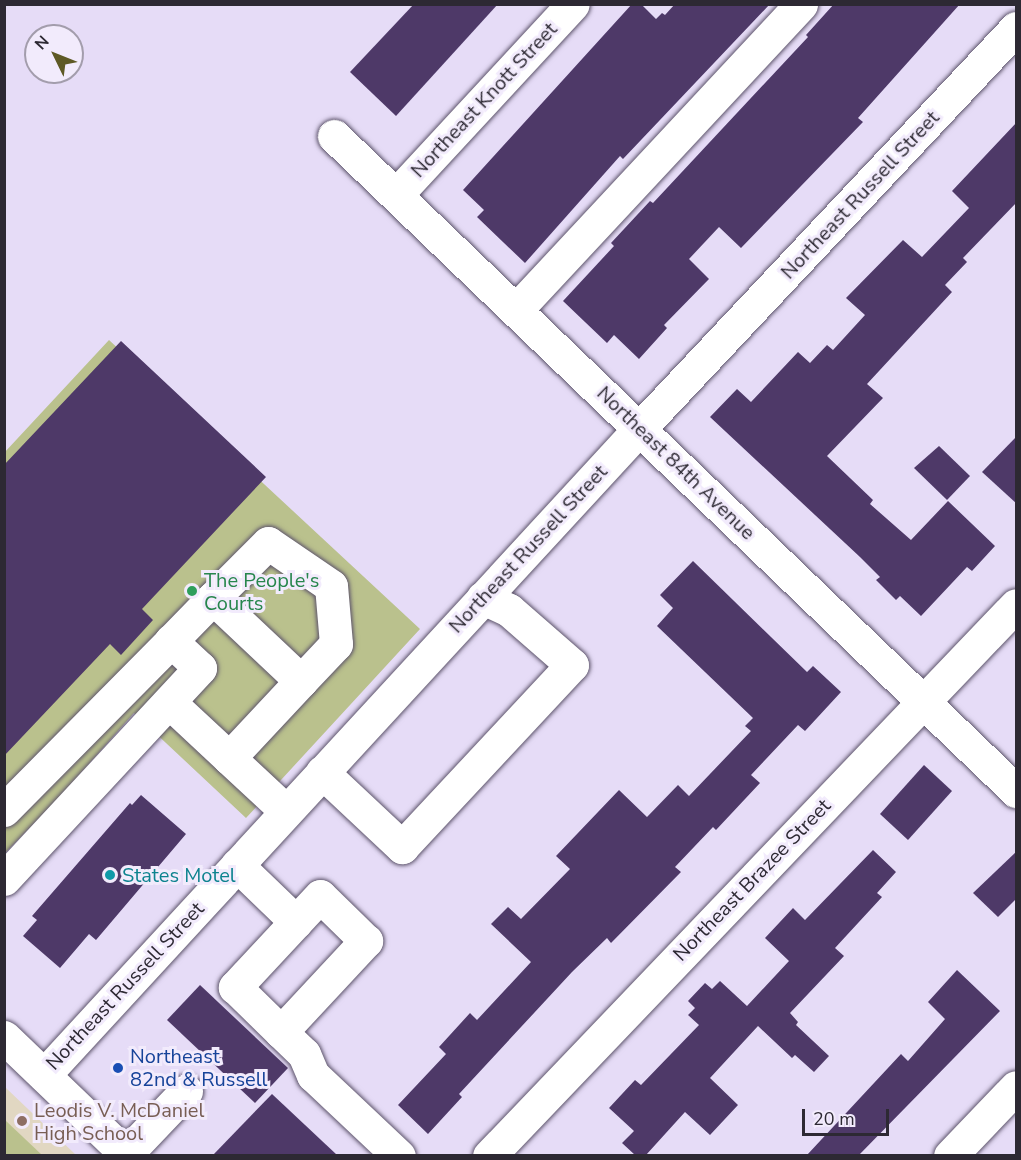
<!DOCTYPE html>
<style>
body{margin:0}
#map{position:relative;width:1021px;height:1160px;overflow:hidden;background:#e6dcf7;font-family:"Nunito Sans",sans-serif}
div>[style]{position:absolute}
.education>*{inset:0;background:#e1d7c2}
.green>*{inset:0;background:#bac18d}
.building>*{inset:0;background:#4e3968}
.roads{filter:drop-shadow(0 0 2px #5d546b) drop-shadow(0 0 2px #5d546b)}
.minor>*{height:33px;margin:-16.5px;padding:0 16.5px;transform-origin:16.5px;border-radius:16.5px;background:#fff}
.major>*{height:33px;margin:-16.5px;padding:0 16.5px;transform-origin:16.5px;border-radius:16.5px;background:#fff}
.dots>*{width:16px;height:16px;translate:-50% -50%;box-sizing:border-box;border:3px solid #f2ebfc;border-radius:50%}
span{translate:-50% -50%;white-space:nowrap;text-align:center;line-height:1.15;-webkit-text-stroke:6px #f2ebfc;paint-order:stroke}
.street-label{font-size:20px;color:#2d2933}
.leisure-label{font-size:20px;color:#27864d}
.left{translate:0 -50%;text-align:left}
.culture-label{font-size:20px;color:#0d838f}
.transit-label{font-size:20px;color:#164399}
.education-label{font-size:20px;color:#785e54}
.frame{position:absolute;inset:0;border:6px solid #2d2933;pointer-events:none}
.north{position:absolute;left:24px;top:24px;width:60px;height:60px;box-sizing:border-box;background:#f2ebfc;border:2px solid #a39dac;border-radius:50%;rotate:313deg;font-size:16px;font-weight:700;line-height:24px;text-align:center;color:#2d2933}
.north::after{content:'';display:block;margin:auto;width:21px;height:27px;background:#5e5925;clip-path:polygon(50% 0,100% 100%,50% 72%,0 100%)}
.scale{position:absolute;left:802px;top:1109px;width:87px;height:27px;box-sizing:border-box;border:3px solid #2d2933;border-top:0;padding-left:8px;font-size:18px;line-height:21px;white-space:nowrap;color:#2d2933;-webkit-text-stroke:4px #f2ebfc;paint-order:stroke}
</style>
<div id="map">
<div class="education">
<div style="clip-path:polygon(5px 1087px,76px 1155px,5px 1155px)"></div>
</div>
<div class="green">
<div style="clip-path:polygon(109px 340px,420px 629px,246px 818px,134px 713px,55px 802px,5px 853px,4px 453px)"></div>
<div style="clip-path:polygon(4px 1120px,5px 1120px,42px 1155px,5px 1155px)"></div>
</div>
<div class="building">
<div style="clip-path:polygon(414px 4px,498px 4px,396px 116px,350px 72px)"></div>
<div style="clip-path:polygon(632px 4px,641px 4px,656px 19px,662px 13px,665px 15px,675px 4px,770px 4px,623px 159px,620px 156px,525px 263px,477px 217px,484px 210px,463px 190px)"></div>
<div style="clip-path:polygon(834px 4px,960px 4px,858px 118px,863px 122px,741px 248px,719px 227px,689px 259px,709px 279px,664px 325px,667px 328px,639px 359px,614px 335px,607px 343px,563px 301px,614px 246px,611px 243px,650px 201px,653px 203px,808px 37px,806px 35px)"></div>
<div style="clip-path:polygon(1017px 122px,1017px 202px,963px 258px,967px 262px,945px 285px,952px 292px,867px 384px,883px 398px,827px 456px,873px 500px,870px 504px,911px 540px,948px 501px,995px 546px,972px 571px,967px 567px,921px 616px,900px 596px,896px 600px,876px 580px,880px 577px,860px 557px,710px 417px,737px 389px,751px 402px,798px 352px,810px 363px,827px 345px,833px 350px,865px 315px,846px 298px,903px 240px,922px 257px,969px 208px,952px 191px)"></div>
<div style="clip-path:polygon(121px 341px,266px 477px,142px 609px,153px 620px,121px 655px,110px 644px,4px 756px,4px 465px)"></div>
<div style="clip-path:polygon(1017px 436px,1017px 504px,982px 472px)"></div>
<div style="clip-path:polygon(939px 446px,970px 476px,947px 500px,914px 468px)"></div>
<div style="clip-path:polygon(693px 561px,807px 672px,813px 666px,841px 692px,805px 731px,798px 725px,751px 775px,760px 783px,716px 830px,713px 827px,675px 867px,681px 872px,611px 943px,607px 938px,572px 972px,459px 1094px,462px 1097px,428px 1134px,398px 1105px,446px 1054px,439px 1047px,470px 1013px,477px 1020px,531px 962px,491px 924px,508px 907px,521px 919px,570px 869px,556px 856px,619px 790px,647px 817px,678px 785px,689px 796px,751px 731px,745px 726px,753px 718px,657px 626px,673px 608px,660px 595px)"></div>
<div style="clip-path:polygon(924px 765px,952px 791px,908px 840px,880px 814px)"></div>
<div style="clip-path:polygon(141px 795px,186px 834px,96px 940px,89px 934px,60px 968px,23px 936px,37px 920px,32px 916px,130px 803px,132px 805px)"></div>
<div style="clip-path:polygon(873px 850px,896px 872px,877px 893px,882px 897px,835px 948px,844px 956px,790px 1013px,798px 1022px,796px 1025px,829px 1056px,814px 1072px,795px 1055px,792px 1058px,758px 1026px,710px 1078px,738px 1105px,710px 1135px,685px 1112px,646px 1155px,635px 1155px,622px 1143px,634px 1131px,609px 1108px,635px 1080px,641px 1085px,699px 1025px,688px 1015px,695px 1008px,688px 1001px,705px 983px,712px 989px,720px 981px,747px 1006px,789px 961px,765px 938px,793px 908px,805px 920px)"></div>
<div style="clip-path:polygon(1017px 851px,1017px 898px,998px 917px,973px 893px)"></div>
<div style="clip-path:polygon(957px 970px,1000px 1011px,859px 1155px,807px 1155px,901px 1054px,908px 1061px,945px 1019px,928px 1002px)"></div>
<div style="clip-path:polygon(200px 985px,288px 1068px,255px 1103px,167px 1020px)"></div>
<div style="clip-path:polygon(272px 1094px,337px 1155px,213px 1155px)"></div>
</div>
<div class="roads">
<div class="minor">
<div style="left:334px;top:136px;width:946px;rotate:43.84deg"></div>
<div style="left:396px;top:195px;width:260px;rotate:-47.2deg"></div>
<div style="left:516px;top:310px;width:418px;rotate:-47deg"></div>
<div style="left:169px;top:702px;width:82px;rotate:43deg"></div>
<div style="left:322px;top:772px;width:110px;rotate:43.2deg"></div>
<div style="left:402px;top:847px;width:249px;rotate:-47deg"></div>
<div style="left:572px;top:665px;width:84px;rotate:-138.9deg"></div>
<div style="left:509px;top:610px;width:29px;rotate:-155deg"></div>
<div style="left:4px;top:810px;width:238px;rotate:-45.3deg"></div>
<div style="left:286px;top:811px;width:78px;rotate:-137.1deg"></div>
<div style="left:229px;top:758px;width:105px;rotate:-46.9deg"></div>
<div style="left:301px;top:681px;width:51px;rotate:-46.6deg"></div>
<div style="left:336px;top:644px;width:58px;rotate:-94.9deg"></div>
<div style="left:331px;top:586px;width:76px;rotate:-145.7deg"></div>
<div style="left:268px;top:543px;width:78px;rotate:135deg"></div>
<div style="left:213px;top:598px;width:121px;rotate:43.3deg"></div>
<div style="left:237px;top:865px;width:82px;rotate:44deg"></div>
<div style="left:4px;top:879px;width:288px;rotate:-47.1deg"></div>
<div style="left:200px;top:668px;width:40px;rotate:-137deg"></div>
<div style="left:171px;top:641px;width:60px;rotate:-45.7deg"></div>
<div style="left:281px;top:1032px;width:125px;rotate:-47deg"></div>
<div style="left:366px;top:941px;width:64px;rotate:-135.6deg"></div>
<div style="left:320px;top:896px;width:125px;rotate:133deg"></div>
<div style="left:235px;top:987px;width:64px;rotate:44.4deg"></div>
<div style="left:281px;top:1032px;width:32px;rotate:44deg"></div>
<div style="left:304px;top:1054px;width:23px;rotate:67deg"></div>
<div style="left:313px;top:1075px;width:118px;rotate:43.3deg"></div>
<div style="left:44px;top:1075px;width:880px;rotate:-47.35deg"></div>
<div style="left:640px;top:428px;width:549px;rotate:-46.77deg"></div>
<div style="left:126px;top:1154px;width:87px;rotate:-46.4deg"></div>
<div style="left:489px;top:1156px;width:762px;rotate:-46.28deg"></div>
<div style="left:950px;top:1156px;width:95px;rotate:-46.3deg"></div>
</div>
<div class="major">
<div style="left:4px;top:1037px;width:172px;rotate:43.8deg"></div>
</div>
</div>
<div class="dots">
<div style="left:192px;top:591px;background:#2e9e5b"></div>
<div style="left:110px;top:875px;background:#0f9aa8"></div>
<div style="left:118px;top:1068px;background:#1a4fb4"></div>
<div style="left:22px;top:1121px;background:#8d6e63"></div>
</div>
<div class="street-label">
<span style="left:484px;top:100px;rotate:-47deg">Northeast Knott Street</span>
<span style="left:860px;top:195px;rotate:-47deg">Northeast Russell Street</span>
<span style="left:676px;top:463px;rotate:44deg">Northeast 84th Avenue</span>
<span style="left:528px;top:549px;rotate:-47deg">Northeast Russell Street</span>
<span style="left:752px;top:880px;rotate:-46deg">Northeast Brazee Street</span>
<span style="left:125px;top:986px;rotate:-47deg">Northeast Russell Street</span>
</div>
<div class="leisure-label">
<span class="left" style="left:204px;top:592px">The People's<br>Courts</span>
</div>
<div class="culture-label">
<span class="left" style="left:122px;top:875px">States Motel</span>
</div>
<div class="transit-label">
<span class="left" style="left:130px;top:1068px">Northeast<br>82nd &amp; Russell</span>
</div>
<div class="education-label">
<span class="left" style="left:34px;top:1122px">Leodis V. McDaniel<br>High School</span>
</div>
<div class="frame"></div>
<div class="north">N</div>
<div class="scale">20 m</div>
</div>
